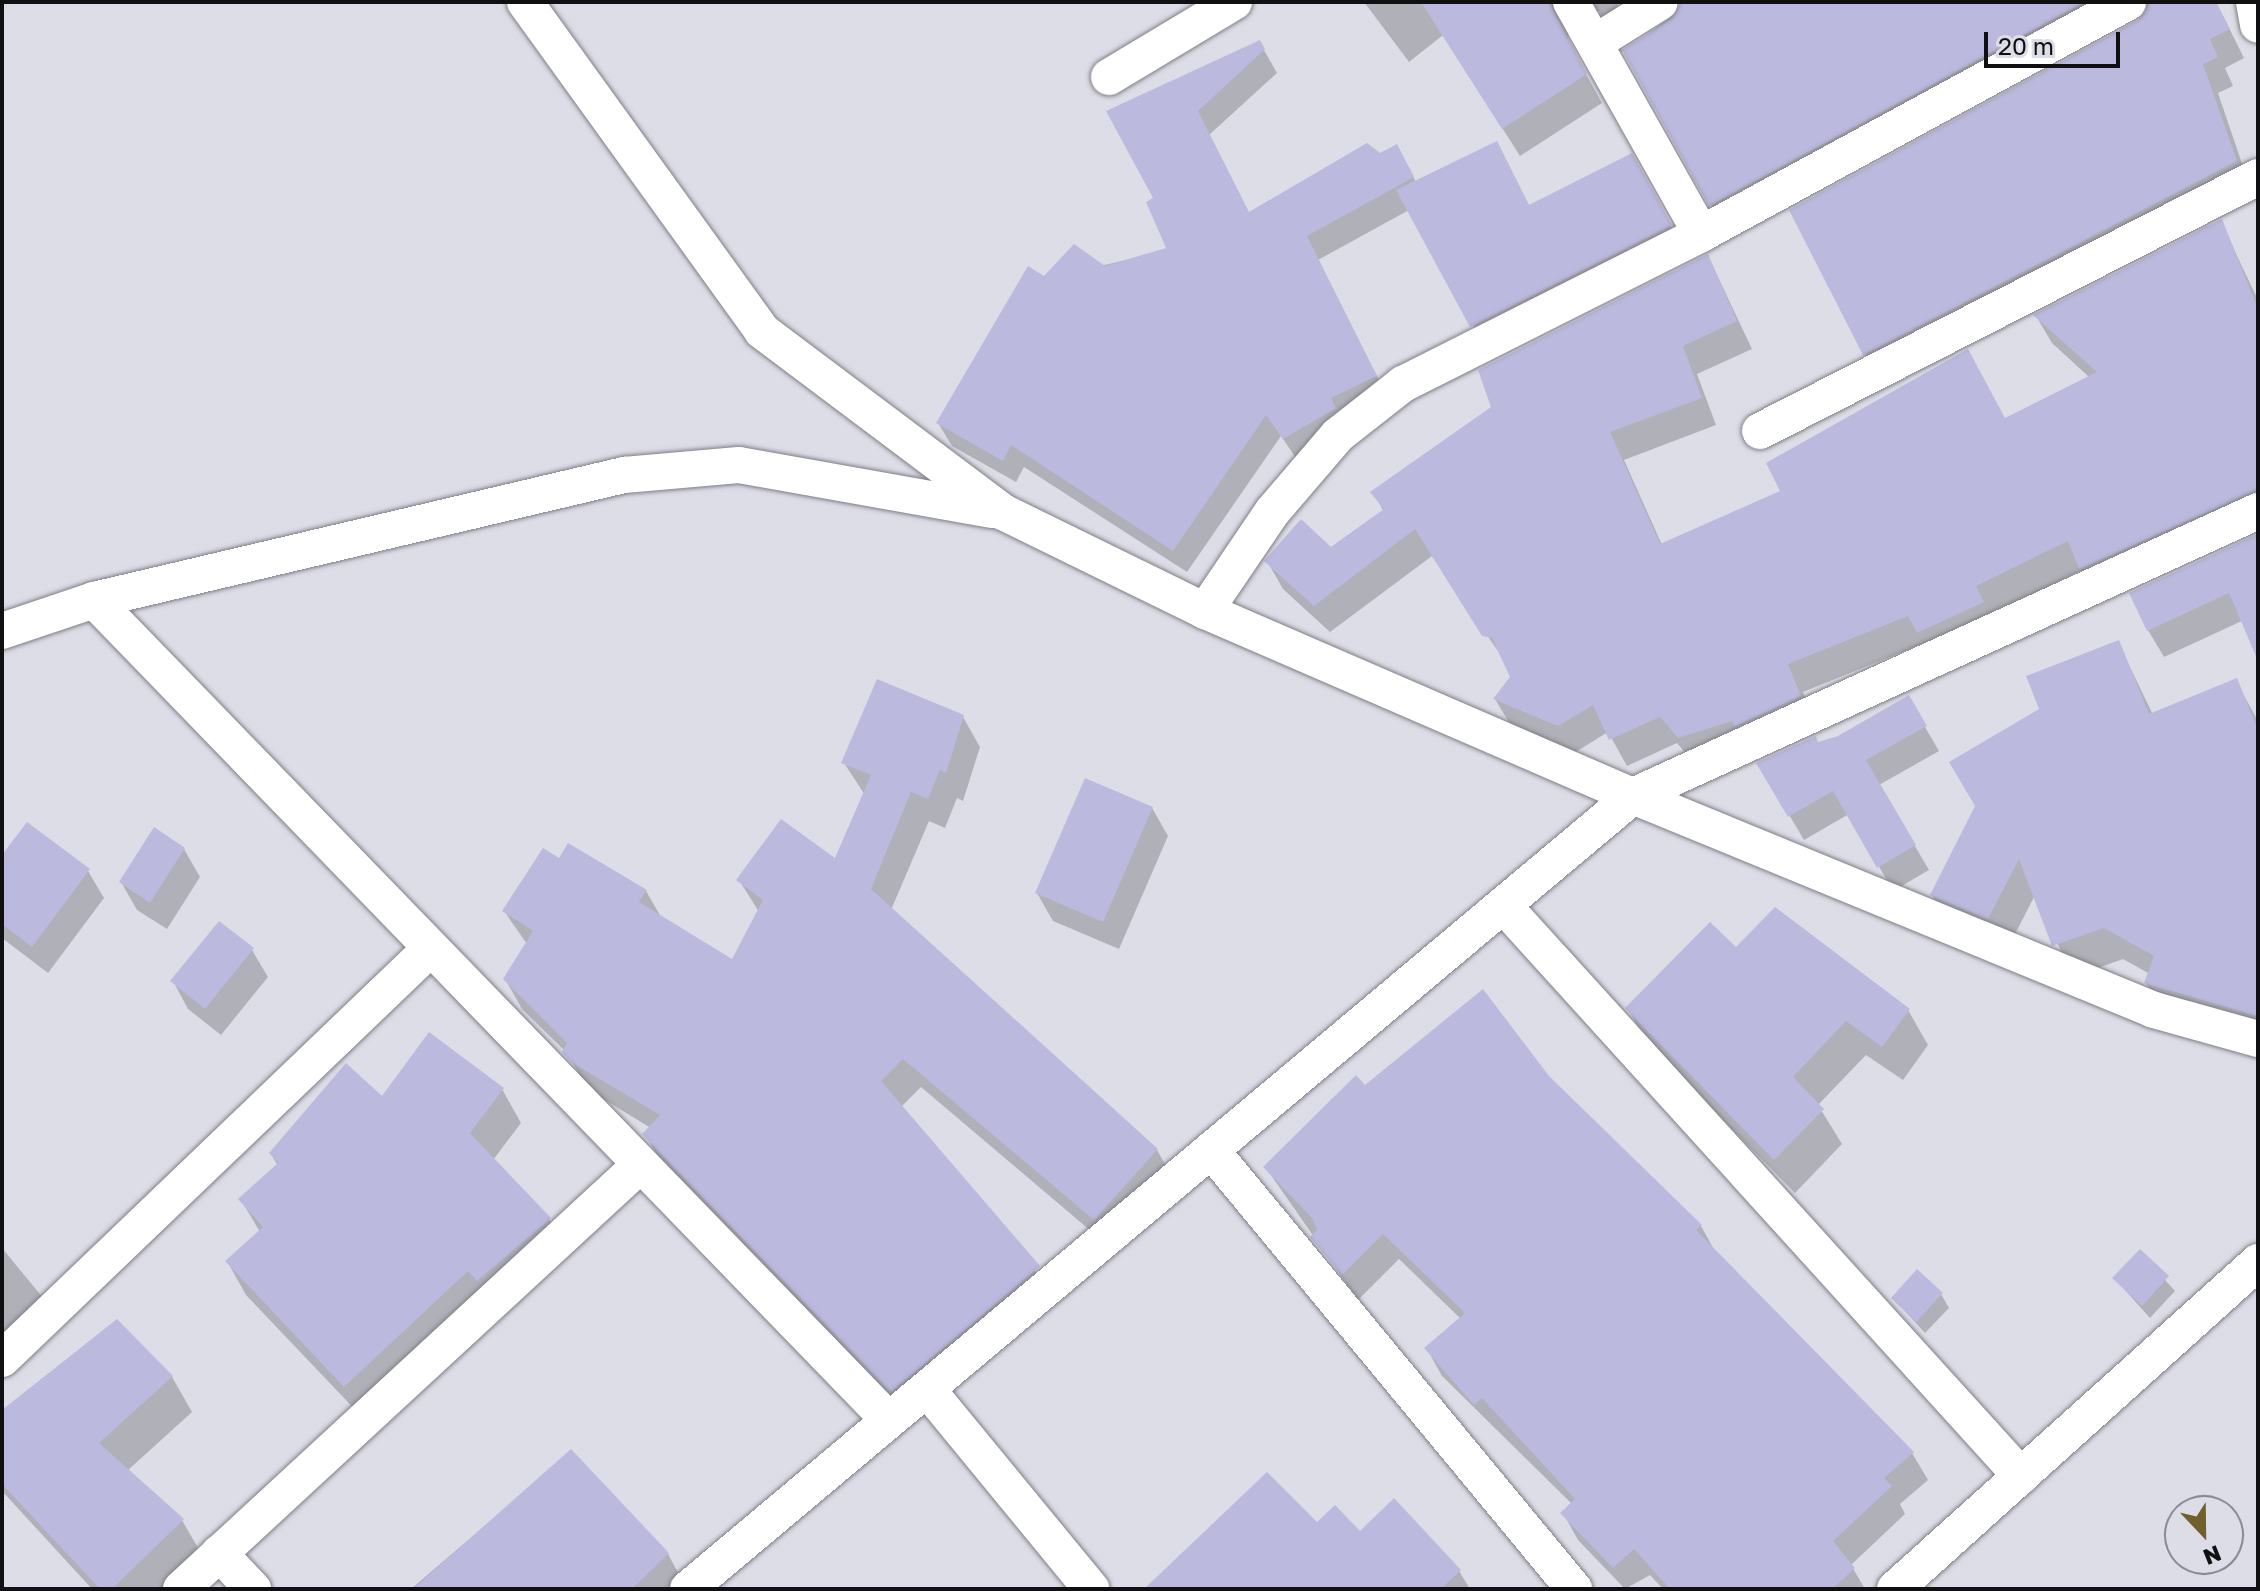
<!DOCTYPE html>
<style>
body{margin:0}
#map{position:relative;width:2260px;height:1591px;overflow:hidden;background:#dddde7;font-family:"Golos Text",sans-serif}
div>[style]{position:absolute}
.shadow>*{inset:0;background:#0003}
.building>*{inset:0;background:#bbb9dd}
.roads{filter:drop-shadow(0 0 2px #7f7e87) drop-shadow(0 0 2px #7f7e87)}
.minor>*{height:36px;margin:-18px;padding:0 18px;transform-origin:18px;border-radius:18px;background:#fff}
span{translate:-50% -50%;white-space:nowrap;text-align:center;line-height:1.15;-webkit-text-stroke:6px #dddde7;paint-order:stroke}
.frame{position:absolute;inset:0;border:4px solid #101013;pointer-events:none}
.north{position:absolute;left:2164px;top:1495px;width:80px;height:80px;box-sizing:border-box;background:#dddde7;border:2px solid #8b8b92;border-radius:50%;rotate:158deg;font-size:22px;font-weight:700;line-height:32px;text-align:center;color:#101013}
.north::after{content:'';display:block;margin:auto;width:28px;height:36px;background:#70602d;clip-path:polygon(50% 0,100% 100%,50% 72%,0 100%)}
.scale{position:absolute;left:1984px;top:32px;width:136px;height:36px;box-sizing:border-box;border:4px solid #101013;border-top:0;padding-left:10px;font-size:24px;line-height:28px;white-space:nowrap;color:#101013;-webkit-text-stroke:6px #dddde7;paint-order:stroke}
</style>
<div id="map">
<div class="shadow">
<div style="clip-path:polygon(1364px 2px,1616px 2px,1632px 33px,1619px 41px,1599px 11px,1569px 19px,1568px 42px,1602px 103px,1520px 156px,1443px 35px,1409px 62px)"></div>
<div style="clip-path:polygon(1691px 2px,2216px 2px,2244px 58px,2225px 68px,2233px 86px,2218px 93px,2251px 190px,1881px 382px,1865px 354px,2146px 12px,2135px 11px,1727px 233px,1625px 51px)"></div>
<div style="clip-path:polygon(1264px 50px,1277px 73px,1209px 135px,1249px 214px,1380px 155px,1410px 169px,1416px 183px,1496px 144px,1530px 207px,1631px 156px,1690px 260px,1492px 359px,1409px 210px,1318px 260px,1389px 400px,1298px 461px,1281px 436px,1187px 572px,1024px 467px,1016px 482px,952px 446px,938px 423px,1044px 279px,1169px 250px,1155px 199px,1109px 112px)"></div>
<div style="clip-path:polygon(2221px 222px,2258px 300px,2258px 526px,2097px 596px,2082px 570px,1990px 615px,1934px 660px,1924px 643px,1803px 692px,1815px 724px,1696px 765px,1677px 743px,1627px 766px,1608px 732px,1574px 753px,1511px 726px,1495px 699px,1512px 677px,1507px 664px,1432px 556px,1330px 632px,1283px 589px,1267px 561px,1331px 550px,1384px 512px,1373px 492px,1708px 256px,1752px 349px,1697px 374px,1716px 425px,1624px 460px,1662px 545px,2005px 420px,2090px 378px,2052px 343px,2036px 316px)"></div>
<div style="clip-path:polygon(2258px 536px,2258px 633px,2244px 620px,2164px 657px,2148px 630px)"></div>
<div style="clip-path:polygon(2118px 642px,2153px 715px,2236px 681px,2258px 721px,2258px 1043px,2165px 1015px,2146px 983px,2150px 974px,2123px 959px,2073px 977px,2035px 895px,2007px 950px,1951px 927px,1932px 895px,2041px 710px)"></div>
<div style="clip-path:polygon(1908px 698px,1939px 751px,1879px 785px,1929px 870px,1893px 891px,1849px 814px,1804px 840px,1759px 764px,1839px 738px)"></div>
<div style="clip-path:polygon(963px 717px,980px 747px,963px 801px,957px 798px,945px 828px,929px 821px,891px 910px,1157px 1150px,1174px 1180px,1112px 1249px,921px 1087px,901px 1107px,1056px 1297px,909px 1420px,662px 1164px,645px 1134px,651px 1128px,590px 1091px,565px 1051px,522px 1009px,505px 979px,527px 944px,504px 911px,559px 860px,646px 891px,661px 917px,733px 962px,759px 912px,739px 880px,836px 861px,865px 795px,844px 763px)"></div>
<div style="clip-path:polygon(1152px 808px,1168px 836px,1119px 949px,1053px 921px,1037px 893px)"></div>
<div style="clip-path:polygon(184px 849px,200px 877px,167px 929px,137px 910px,121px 882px)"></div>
<div style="clip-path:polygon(2px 858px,88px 871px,104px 898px,48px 973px,2px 938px)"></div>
<div style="clip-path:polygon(252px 950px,268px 977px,221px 1035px,188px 1009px,173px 981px)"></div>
<div style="clip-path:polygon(1737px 950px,1908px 1010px,1928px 1045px,1903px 1080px,1866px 1055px,1818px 1105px,1842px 1144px,1795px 1193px,1647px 1043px,1628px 1009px)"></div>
<div style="clip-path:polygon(1547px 1077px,1701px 1226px,1716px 1253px,1912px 1453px,1928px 1480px,1900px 1504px,1905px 1514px,1851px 1565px,1865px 1589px,1663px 1589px,1650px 1575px,1625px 1589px,1578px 1540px,1563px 1513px,1572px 1504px,1442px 1376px,1427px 1349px,1461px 1319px,1399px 1259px,1358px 1300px,1266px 1168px,1365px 1087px)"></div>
<div style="clip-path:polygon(502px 1089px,521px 1123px,493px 1160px,549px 1219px,568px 1252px,364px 1419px,246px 1295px,227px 1261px,260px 1232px,241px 1200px,278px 1166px,271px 1154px,383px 1099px)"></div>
<div style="clip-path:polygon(2px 1248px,53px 1310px,2px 1361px)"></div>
<div style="clip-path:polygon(2140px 1252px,2175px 1291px,2150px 1318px,2115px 1279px)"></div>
<div style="clip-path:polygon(1941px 1294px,1949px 1308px,1925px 1333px,1893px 1298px)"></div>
<div style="clip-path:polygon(117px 1322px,172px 1377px,192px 1412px,127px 1471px,182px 1520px,202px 1555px,167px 1589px,92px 1589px,2px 1491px,2px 1415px)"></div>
<div style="clip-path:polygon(571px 1452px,668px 1554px,687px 1589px,411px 1589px)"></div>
<div style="clip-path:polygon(1317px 1525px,1459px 1571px,1470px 1589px,1263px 1589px)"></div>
</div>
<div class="building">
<div style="clip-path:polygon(1421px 2px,1549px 2px,1587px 74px,1502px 129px)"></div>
<div style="clip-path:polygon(1681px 2px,2084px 2px,1709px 206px,1622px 50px,1672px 19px)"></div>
<div style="clip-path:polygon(2149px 2px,2216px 2px,2230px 29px,2210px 39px,2218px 57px,2203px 64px,2237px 161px,1863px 355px,1789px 210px,2138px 20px)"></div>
<div style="clip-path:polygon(1260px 40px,1265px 49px,1198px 111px,1249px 212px,1367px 143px,1380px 153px,1397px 144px,1414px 177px,1307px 236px,1377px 376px,1331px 398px,1336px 408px,1283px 439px,1266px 415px,1173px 551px,1011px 445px,1003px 461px,936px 423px,1028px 266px,1044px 276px,1074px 244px,1105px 266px,1166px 248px,1146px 202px,1153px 198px,1106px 111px)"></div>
<div style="clip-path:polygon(1497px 141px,1529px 205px,1632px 153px,1672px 225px,1470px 327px,1396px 190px)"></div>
<div style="clip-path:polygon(2222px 219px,2258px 309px,2258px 490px,2079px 569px,2068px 541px,1976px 586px,1984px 602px,1917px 633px,1908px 616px,1788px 664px,1801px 696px,1735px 726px,1732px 721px,1678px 738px,1660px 717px,1609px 740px,1593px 705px,1558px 726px,1493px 699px,1510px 677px,1492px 638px,1482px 636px,1415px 529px,1314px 606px,1264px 561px,1301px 519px,1331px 547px,1384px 509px,1370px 492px,1491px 407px,1478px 370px,1708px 254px,1737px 321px,1683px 346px,1702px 398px,1610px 432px,1660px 544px,1780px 491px,1766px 463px,1968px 349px,2005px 418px,2097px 372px,2033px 315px)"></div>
<div style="clip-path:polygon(2258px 534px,2258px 661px,2229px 593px,2147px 631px,2129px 593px)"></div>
<div style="clip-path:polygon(2119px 640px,2149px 714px,2237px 678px,2258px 730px,2258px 1016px,2144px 983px,2154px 956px,2104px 928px,2052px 946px,2019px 859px,1988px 919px,1930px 895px,1975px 806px,1949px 762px,2039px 709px,2026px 676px)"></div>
<div style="clip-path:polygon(877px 679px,964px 715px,946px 773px,940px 770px,928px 799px,911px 792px,871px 889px,1158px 1149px,1094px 1220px,903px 1059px,881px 1081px,1040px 1266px,891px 1392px,642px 1134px,660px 1115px,571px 1062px,562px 1052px,567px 1043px,503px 979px,533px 931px,502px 911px,543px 848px,559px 858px,568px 843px,647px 890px,639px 902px,732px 959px,763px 900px,736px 880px,781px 819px,835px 858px,871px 775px,841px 763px)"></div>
<div style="clip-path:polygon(1909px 695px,1927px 726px,1866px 760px,1916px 845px,1877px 868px,1833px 791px,1788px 817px,1756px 763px,1816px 736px,1818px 742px,1838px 736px)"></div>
<div style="clip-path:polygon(1085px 778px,1153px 807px,1103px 922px,1035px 893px)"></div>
<div style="clip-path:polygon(27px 822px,90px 869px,32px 947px,2px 924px,2px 855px)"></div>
<div style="clip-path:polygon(154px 827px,185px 848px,150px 903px,119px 882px)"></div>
<div style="clip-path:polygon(1775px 907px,1910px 1009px,1882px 1047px,1846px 1021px,1793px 1077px,1824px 1109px,1774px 1160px,1625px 1008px,1710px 922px,1736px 947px)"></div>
<div style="clip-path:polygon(219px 921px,254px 948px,205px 1009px,170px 981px)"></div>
<div style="clip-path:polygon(1483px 989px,1549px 1076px,1702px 1225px,1696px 1230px,1914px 1452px,1884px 1478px,1892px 1486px,1833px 1541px,1855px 1568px,1832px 1589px,1670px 1589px,1634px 1549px,1613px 1568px,1560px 1513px,1575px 1499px,1482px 1398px,1474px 1405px,1424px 1348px,1465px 1313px,1383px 1234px,1342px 1275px,1310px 1237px,1317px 1230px,1312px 1218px,1263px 1167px,1356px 1075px,1365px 1085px)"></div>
<div style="clip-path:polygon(429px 1032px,504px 1088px,470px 1133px,551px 1218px,477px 1281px,468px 1271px,344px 1387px,225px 1261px,263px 1227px,238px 1199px,278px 1163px,269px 1153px,346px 1063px,382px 1096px)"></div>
<div style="clip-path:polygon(2140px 1249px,2169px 1276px,2142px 1306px,2112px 1278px)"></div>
<div style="clip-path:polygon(1917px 1269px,1943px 1293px,1916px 1322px,1891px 1298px)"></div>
<div style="clip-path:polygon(117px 1319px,173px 1376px,99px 1443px,184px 1519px,112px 1589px,100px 1589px,2px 1484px,2px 1410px)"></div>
<div style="clip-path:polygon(571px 1449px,669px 1553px,632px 1589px,413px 1589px)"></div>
<div style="clip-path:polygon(1267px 1472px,1317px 1522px,1335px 1505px,1360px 1531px,1394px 1498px,1461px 1570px,1441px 1589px,1144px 1589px)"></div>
</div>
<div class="roads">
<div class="minor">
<div style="left:525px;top:2px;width:405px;rotate:54.2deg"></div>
<div style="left:762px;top:331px;width:301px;rotate:36.9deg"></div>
<div style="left:1003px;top:512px;width:225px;rotate:26.1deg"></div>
<div style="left:1205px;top:611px;width:466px;rotate:23.4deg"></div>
<div style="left:1633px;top:796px;width:563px;rotate:22.33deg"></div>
<div style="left:2154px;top:1010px;width:108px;rotate:15.6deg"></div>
<div style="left:1571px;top:2px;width:266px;rotate:60.7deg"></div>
<div style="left:2254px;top:2px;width:23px;rotate:80deg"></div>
<div style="left:1596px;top:42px;width:75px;rotate:-32deg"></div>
<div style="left:1109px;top:77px;width:146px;rotate:-31deg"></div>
<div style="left:1760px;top:431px;width:559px;rotate:-27.02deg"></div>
<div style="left:94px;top:600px;width:1142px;rotate:45.89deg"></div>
<div style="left:1205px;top:611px;width:120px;rotate:-55.9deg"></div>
<div style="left:1272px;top:512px;width:101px;rotate:-49.4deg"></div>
<div style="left:1338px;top:435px;width:83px;rotate:-38.1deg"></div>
<div style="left:1403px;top:384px;width:334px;rotate:-26.7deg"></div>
<div style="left:1701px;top:234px;width:486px;rotate:-28.5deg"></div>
<div style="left:2px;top:631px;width:97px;rotate:-18.6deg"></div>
<div style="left:94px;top:600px;width:545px;rotate:-13.27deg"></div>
<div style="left:624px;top:475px;width:115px;rotate:-5deg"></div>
<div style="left:739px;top:465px;width:257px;rotate:10.1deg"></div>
<div style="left:1503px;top:905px;width:771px;rotate:47.79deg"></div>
<div style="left:1211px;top:1150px;width:570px;rotate:50.41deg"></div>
<div style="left:2px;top:1359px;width:594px;rotate:-43.77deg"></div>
<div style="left:927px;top:1389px;width:259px;rotate:50.6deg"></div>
<div style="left:219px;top:1553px;width:50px;rotate:46.6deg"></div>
<div style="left:181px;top:1589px;width:625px;rotate:-42.73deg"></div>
<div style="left:688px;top:1589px;width:1234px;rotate:-40deg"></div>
<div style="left:1633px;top:796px;width:687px;rotate:-24.51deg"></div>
<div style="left:1895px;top:1589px;width:489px;rotate:-42deg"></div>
</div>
</div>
<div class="frame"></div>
<div class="north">N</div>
<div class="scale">20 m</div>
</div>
